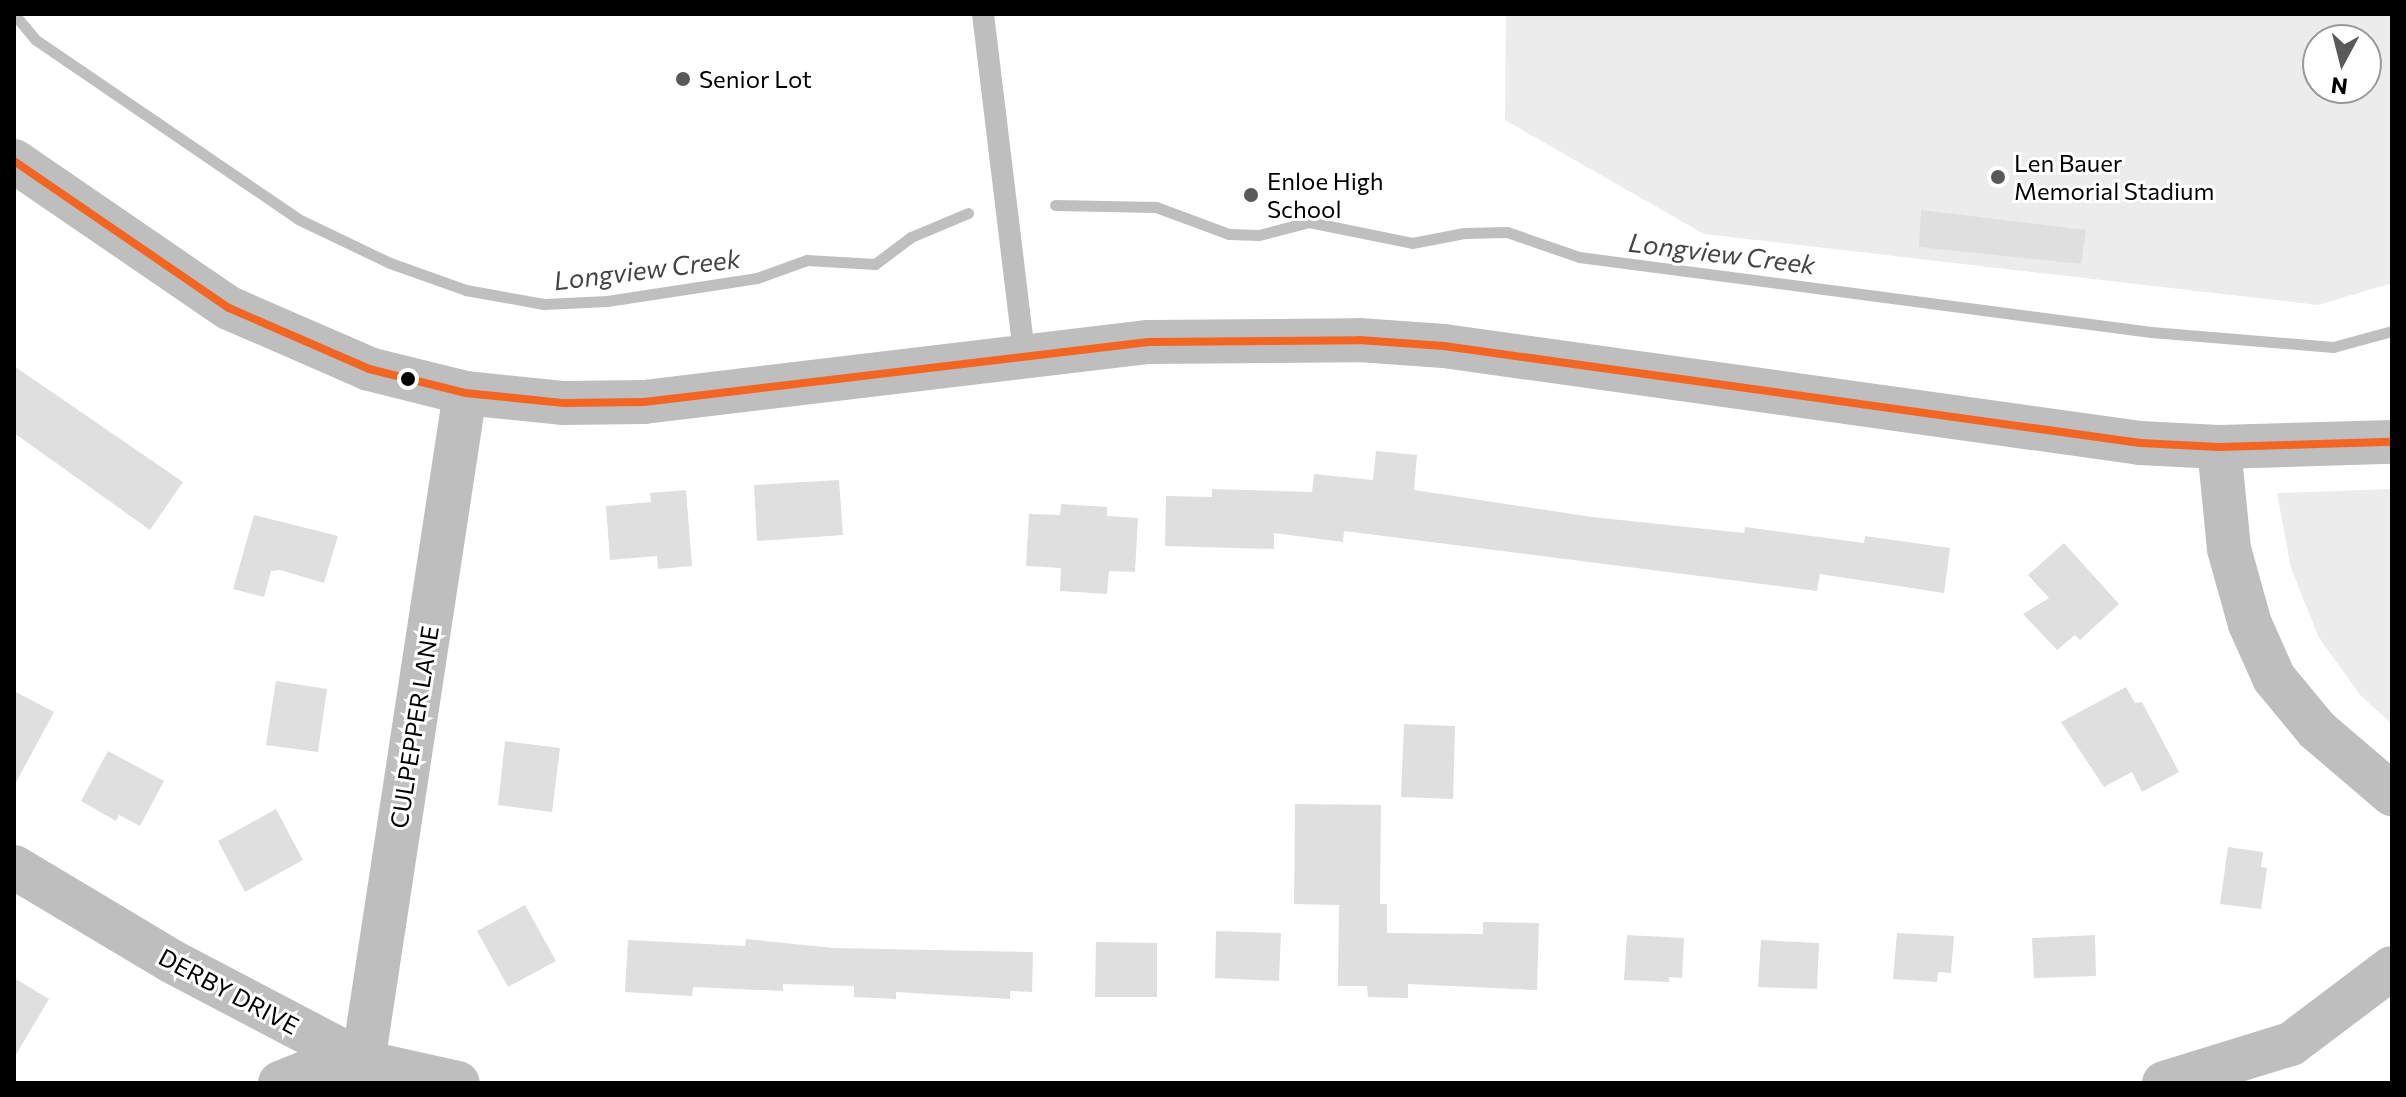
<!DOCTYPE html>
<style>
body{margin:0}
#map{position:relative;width:2406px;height:1097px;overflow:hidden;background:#fff;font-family:Commissioner,sans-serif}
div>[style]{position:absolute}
.green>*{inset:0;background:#ececec}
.stream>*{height:11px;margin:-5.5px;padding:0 5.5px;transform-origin:5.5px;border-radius:5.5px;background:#bfbfbf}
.building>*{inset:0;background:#dfdfdf}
.lane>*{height:22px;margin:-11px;padding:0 11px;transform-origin:11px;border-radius:11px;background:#bebebe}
.street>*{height:44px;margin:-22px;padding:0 22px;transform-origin:22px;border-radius:22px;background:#bebebe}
.bus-1>*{height:8px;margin:-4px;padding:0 4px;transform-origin:4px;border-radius:4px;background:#f26522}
.dots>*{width:22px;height:22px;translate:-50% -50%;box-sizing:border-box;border:4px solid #fff;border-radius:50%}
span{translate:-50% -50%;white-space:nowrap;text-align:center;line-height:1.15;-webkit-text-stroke:6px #fff;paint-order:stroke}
.poi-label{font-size:24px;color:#000}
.left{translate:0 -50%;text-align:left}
.street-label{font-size:24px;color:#000}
.water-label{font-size:26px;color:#444;font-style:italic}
.frame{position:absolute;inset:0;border:16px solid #000;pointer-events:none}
.north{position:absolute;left:2302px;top:24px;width:80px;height:80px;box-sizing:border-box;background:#fff;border:2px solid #999;border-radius:50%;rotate:187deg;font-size:22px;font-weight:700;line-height:32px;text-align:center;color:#000}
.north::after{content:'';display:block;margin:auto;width:28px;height:36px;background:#595959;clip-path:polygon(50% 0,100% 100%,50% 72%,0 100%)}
</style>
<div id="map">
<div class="green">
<div style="clip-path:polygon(evenodd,1506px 14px,2392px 14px,2392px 283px,2318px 305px,1704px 234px,1505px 120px,1506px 14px,2318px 40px,2366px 40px,2366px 88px,2318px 88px,2318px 40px)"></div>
<div style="clip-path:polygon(2392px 489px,2392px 724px,2361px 696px,2319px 638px,2291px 568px,2277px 493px)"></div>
</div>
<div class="stream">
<div style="left:14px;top:14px;width:34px;rotate:50deg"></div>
<div style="left:36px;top:40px;width:317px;rotate:34.3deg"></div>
<div style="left:298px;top:219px;width:102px;rotate:25.6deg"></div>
<div style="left:390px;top:263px;width:81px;rotate:19.6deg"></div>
<div style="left:466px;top:290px;width:79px;rotate:10.2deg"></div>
<div style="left:544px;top:304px;width:63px;rotate:-2.7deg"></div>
<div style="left:607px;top:301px;width:152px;rotate:-8.7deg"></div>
<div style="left:757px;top:278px;width:53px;rotate:-19.8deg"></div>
<div style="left:807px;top:260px;width:68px;rotate:3.4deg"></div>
<div style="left:875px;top:264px;width:45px;rotate:-36.9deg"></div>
<div style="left:911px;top:237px;width:62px;rotate:-22.8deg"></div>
<div style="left:1055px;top:205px;width:101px;rotate:1.1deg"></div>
<div style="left:1156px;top:207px;width:78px;rotate:20.3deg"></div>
<div style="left:1229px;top:234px;width:30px;rotate:2deg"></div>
<div style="left:1259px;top:235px;width:52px;rotate:-14.6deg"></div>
<div style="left:1309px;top:222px;width:105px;rotate:11.5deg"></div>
<div style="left:1412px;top:243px;width:53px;rotate:-10.9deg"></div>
<div style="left:1464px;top:233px;width:43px;rotate:-1.3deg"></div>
<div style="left:1507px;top:232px;width:76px;rotate:19.1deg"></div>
<div style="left:1579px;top:257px;width:577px;rotate:7.47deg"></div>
<div style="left:2151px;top:332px;width:183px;rotate:4.7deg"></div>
<div style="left:2333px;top:347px;width:61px;rotate:-15.2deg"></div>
</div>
<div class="building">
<div style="clip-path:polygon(1921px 210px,2086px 230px,2081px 264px,1919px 247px)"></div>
<div style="clip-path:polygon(14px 366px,183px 482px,150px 530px,14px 433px)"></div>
<div style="clip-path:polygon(1376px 451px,1417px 455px,1414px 490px,1592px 517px,1744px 533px,1745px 527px,1864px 543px,1865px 536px,1950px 548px,1944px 593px,1820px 574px,1817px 591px,1344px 531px,1343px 542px,1274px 533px,1274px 549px,1165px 546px,1166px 496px,1212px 497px,1212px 489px,1312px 492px,1314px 474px,1373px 480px)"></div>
<div style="clip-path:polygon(839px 480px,843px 535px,757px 541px,754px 485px)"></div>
<div style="clip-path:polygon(686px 490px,692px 566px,658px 569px,657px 556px,610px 560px,606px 506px,651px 502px,650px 493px)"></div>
<div style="clip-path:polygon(1061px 504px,1107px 507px,1107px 516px,1138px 518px,1135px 572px,1109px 571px,1107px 594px,1060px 591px,1061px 568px,1026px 566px,1029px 514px,1060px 515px)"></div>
<div style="clip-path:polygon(254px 515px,338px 536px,324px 583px,280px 570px,271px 571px,264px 597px,233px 589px)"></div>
<div style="clip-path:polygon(2064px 543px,2119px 604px,2080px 640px,2075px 635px,2057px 650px,2023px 614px,2049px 598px,2028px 575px)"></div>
<div style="clip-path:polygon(276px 681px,327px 689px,318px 752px,266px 745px)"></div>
<div style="clip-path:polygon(2126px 687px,2135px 703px,2142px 702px,2179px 772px,2142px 792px,2132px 772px,2104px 787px,2061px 722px)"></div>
<div style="clip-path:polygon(14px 691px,54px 712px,14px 786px)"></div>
<div style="clip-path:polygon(1404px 724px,1455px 726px,1453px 799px,1401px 797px)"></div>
<div style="clip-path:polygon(505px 741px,560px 748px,552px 812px,498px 805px)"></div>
<div style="clip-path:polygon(108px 751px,164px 781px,140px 826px,119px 815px,116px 821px,81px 801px)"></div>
<div style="clip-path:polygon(1295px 804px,1381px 805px,1380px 904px,1387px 904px,1387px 933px,1483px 934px,1483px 922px,1539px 923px,1537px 990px,1408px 984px,1408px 998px,1368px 997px,1367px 986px,1338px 986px,1339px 905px,1294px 904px)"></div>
<div style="clip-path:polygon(276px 809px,303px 860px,245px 892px,218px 841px)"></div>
<div style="clip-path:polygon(2228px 847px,2263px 852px,2261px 867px,2267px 868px,2261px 909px,2220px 904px)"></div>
<div style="clip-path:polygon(525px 905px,556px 961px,508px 987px,477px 931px)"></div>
<div style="clip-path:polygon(1216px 931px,1281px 933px,1279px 981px,1215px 978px)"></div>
<div style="clip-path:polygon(1897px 933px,1954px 936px,1951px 973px,1938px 972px,1937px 982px,1893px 979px)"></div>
<div style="clip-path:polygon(1627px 935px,1684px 938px,1682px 978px,1669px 977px,1669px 982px,1624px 980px)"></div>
<div style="clip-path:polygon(2095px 935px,2096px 976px,2034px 978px,2032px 938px)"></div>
<div style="clip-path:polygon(746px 939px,834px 948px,1033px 952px,1032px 992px,1010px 991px,1010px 999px,896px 992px,896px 999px,854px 997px,854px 986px,783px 984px,783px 991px,693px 987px,692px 996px,625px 992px,628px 940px,745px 946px)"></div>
<div style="clip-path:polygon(1761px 940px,1819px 943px,1817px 989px,1758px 987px)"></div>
<div style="clip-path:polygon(1096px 942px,1157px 943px,1157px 997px,1095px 997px)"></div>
<div style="clip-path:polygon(14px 978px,49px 999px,14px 1058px)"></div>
</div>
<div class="lane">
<div style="left:983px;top:14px;width:342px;rotate:83.1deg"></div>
</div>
<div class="street">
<div style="left:14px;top:161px;width:260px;rotate:34.4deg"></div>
<div style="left:229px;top:308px;width:153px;rotate:23.5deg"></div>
<div style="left:369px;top:369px;width:99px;rotate:14deg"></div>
<div style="left:465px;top:393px;width:100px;rotate:5.8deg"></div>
<div style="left:564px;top:403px;width:80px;rotate:-0.7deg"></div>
<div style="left:644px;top:402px;width:508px;rotate:-6.79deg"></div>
<div style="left:1148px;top:342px;width:211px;rotate:-0.5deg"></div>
<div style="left:1359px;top:340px;width:85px;rotate:4deg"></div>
<div style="left:1444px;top:346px;width:703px;rotate:7.93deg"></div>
<div style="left:2140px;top:443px;width:79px;rotate:2.9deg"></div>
<div style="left:2219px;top:447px;width:173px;rotate:-1.7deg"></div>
<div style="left:2219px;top:447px;width:102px;rotate:84.4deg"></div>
<div style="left:2229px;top:549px;width:78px;rotate:74.4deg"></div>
<div style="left:2250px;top:624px;width:59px;rotate:66deg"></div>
<div style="left:2274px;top:678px;width:67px;rotate:50.4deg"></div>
<div style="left:2317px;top:730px;width:99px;rotate:40.5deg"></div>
<div style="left:14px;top:867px;width:183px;rotate:30.9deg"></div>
<div style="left:171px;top:961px;width:217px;rotate:27.7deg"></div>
<div style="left:363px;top:1062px;width:97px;rotate:12.5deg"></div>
<div style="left:363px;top:1062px;width:677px;rotate:-81.33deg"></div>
<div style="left:280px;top:1083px;width:51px;rotate:-22deg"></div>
<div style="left:327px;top:1064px;width:36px;rotate:-3deg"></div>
<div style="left:363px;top:1062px;width:10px;rotate:37deg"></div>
<div style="left:2164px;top:1083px;width:133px;rotate:-17.1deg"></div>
<div style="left:2291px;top:1044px;width:126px;rotate:-37deg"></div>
</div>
<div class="bus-1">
<div style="left:14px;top:161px;width:260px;rotate:34.4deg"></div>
<div style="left:229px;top:308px;width:153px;rotate:23.5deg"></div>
<div style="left:369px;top:369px;width:99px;rotate:14deg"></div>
<div style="left:465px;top:393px;width:100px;rotate:5.8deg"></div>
<div style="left:564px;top:403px;width:80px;rotate:-0.7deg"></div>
<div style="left:644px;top:402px;width:508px;rotate:-6.79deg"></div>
<div style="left:1148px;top:342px;width:211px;rotate:-0.5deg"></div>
<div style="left:1359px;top:340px;width:85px;rotate:4deg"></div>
<div style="left:1444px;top:346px;width:703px;rotate:7.93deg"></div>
<div style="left:2140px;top:443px;width:79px;rotate:2.9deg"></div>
<div style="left:2219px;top:447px;width:173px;rotate:-1.7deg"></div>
</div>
<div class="dots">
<div style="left:683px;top:79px;background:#595959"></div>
<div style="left:1998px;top:177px;background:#595959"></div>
<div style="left:1251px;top:195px;background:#595959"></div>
<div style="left:408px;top:379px;background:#000"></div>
</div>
<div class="poi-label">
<span class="left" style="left:699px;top:79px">Senior Lot</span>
<span class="left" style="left:2014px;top:177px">Len Bauer<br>Memorial Stadium</span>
<span class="left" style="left:1267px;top:195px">Enloe High<br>School</span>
</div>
<div class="street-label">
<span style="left:414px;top:727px;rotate:-81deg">CULPEPPER LANE</span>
<span style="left:229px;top:991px;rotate:28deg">DERBY DRIVE</span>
</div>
<div class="water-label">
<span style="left:1722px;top:253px;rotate:7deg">Longview Creek</span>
<span style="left:647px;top:269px;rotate:-7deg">Longview Creek</span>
</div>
<div class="frame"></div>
<div class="north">N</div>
</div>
